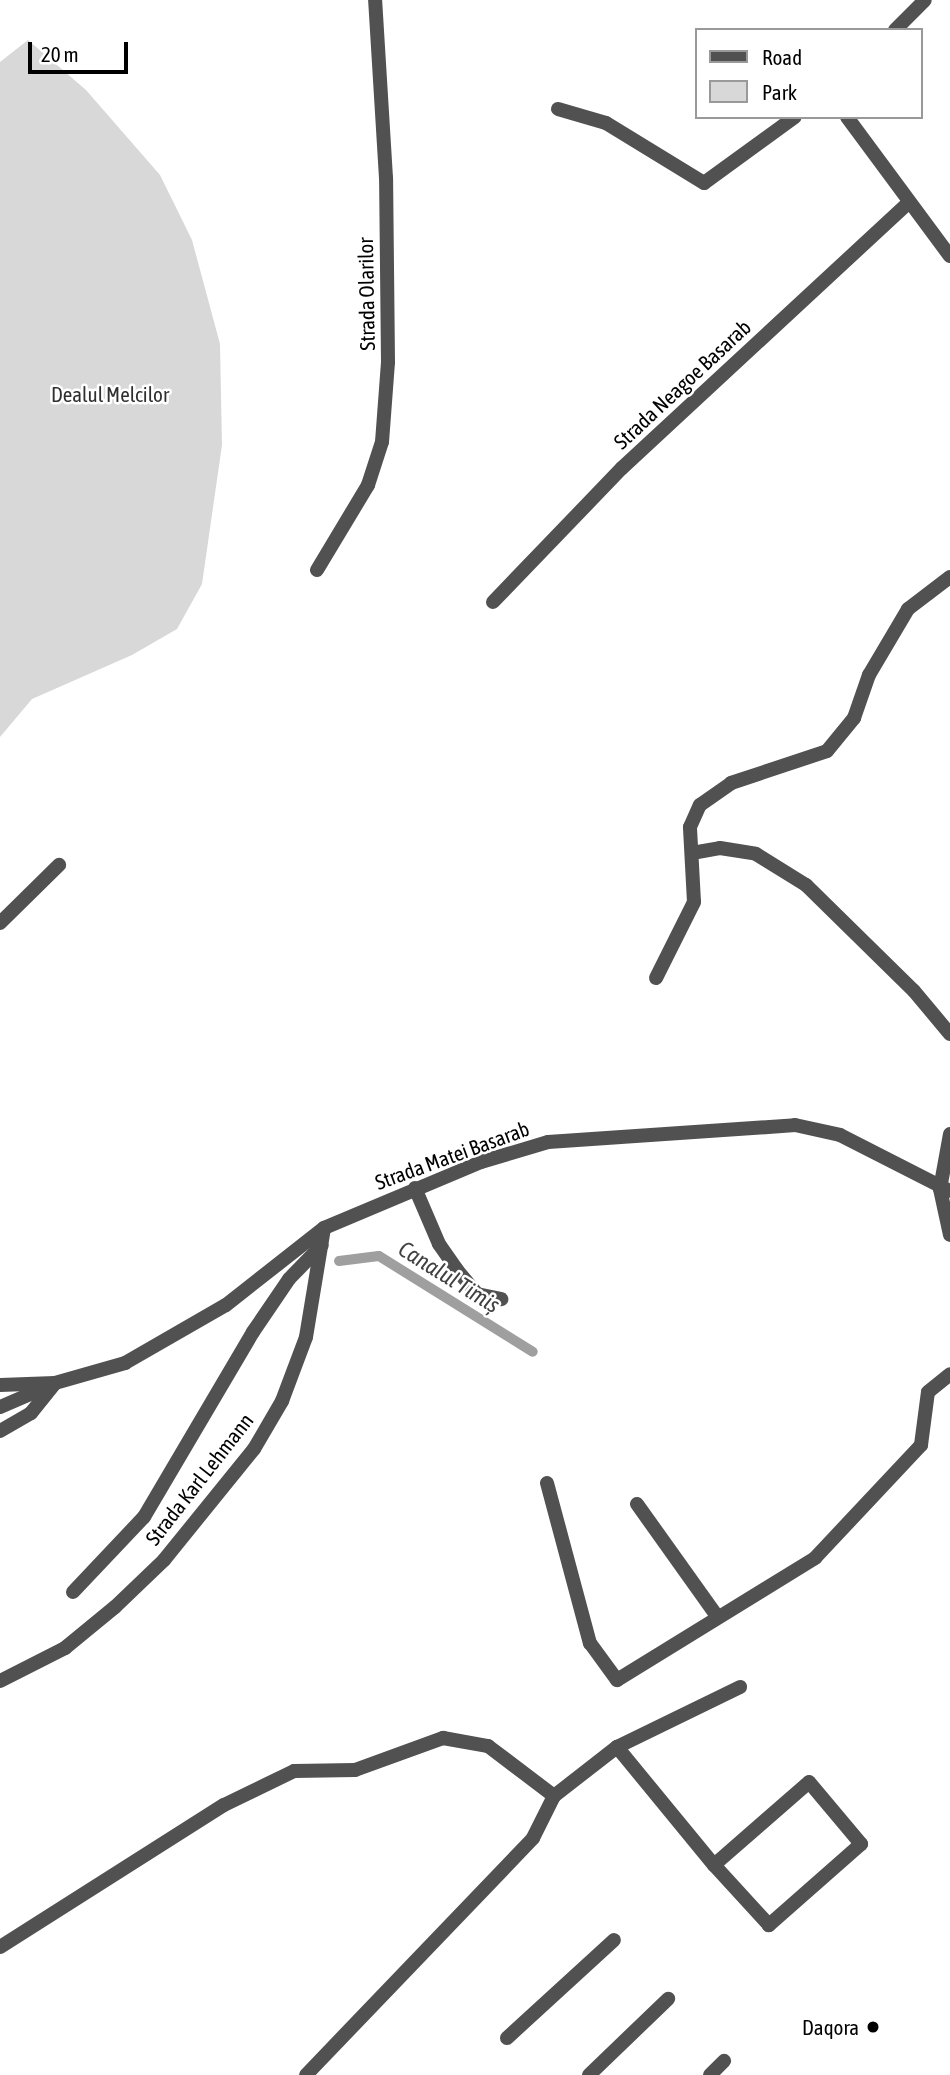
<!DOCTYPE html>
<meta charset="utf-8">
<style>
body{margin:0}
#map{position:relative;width:950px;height:2075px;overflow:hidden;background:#fff;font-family:"Asap Condensed",sans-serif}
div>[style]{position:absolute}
.green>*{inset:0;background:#d8d8d8}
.stream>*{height:10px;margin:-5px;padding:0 5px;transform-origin:5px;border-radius:5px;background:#9f9f9f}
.lane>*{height:14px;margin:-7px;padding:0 7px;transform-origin:7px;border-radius:7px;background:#515151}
.street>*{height:14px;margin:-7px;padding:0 7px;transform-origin:7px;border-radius:7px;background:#515151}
.dots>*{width:19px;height:19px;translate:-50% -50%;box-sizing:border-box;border:4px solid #fff;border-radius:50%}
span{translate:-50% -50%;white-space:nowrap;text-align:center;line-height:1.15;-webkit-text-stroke:5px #fff;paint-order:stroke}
.street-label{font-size:21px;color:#000}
.park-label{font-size:21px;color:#2f2f2f}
.poi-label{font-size:21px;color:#000}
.right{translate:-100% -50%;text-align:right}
.water-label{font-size:23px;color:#404040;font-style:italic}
.legend{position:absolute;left:695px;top:28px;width:228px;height:91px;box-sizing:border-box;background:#fff;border:2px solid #999;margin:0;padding:9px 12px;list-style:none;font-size:21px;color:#000}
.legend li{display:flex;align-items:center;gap:14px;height:35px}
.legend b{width:35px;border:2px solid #999}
.scale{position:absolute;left:28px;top:42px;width:100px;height:32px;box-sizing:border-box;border:4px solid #000;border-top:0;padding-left:9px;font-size:21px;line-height:24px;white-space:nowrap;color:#000;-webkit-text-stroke:5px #fff;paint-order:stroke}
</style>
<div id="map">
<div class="green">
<div style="clip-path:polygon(28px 40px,86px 90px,160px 175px,192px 240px,220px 344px,222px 445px,202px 584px,177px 629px,132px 655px,32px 699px,0 737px,0 62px)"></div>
</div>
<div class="stream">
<div style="left:339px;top:1261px;width:40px;rotate:-7.1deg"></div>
<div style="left:379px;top:1256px;width:181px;rotate:31.9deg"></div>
</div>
<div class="lane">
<div style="left:558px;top:109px;width:50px;rotate:16.3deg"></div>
<div style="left:606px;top:123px;width:115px;rotate:31.5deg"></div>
<div style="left:704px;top:183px;width:112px;rotate:-36deg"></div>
<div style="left:415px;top:1188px;width:61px;rotate:66.8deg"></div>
<div style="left:439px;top:1244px;width:32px;rotate:55deg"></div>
<div style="left:457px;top:1270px;width:31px;rotate:50deg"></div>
<div style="left:477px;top:1294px;width:25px;rotate:12deg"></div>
<div style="left:0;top:1431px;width:36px;rotate:-30deg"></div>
<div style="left:31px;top:1413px;width:38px;rotate:-51deg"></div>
<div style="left:547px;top:1483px;width:166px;rotate:75deg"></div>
<div style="left:590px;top:1643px;width:46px;rotate:53.9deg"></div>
<div style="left:617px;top:1680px;width:233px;rotate:-31.6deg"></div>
<div style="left:815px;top:1558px;width:155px;rotate:-46.8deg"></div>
<div style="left:921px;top:1445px;width:53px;rotate:-82.5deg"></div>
<div style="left:928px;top:1392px;width:28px;rotate:-39deg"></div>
<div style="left:637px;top:1504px;width:138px;rotate:54.5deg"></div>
<div style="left:73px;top:1592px;width:103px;rotate:-46.6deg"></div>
<div style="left:144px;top:1517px;width:215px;rotate:-59.5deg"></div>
<div style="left:253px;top:1332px;width:64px;rotate:-55.8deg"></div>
<div style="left:289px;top:1279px;width:47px;rotate:-45.9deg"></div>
<div style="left:617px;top:1747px;width:153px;rotate:50.6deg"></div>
<div style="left:714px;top:1865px;width:126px;rotate:-41.1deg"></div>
<div style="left:809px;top:1782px;width:81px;rotate:50deg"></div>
<div style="left:861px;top:1844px;width:123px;rotate:138.6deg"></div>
<div style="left:769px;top:1925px;width:81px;rotate:-132.5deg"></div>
<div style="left:0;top:1947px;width:265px;rotate:-32.4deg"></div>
<div style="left:224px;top:1805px;width:78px;rotate:-25.9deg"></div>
<div style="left:294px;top:1771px;width:61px;rotate:-0.9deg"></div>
<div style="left:355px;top:1770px;width:94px;rotate:-20deg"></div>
<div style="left:443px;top:1738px;width:46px;rotate:10.1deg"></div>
<div style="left:488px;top:1746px;width:83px;rotate:37.1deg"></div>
<div style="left:507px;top:2038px;width:145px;rotate:-42.5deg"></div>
<div style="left:306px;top:2075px;width:328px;rotate:-46.2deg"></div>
<div style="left:533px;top:1838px;width:47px;rotate:-63.4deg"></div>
<div style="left:554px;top:1796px;width:80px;rotate:-37.9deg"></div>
<div style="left:617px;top:1747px;width:137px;rotate:-26deg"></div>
<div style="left:589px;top:2075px;width:110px;rotate:-43.9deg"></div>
<div style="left:710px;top:2075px;width:20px;rotate:-45deg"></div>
</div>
<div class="street">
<div style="left:895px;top:30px;width:42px;rotate:-45deg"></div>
<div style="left:847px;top:117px;width:173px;rotate:53.5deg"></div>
<div style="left:317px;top:570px;width:99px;rotate:-59deg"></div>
<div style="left:368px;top:485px;width:45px;rotate:-72deg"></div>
<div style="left:382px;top:442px;width:80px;rotate:-85.7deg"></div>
<div style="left:388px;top:362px;width:184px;rotate:-90.6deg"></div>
<div style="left:386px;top:178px;width:178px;rotate:-93.5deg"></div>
<div style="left:493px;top:602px;width:186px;rotate:-46.1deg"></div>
<div style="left:622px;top:468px;width:388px;rotate:-42.8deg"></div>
<div style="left:692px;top:853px;width:28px;rotate:-10deg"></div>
<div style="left:720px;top:848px;width:36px;rotate:9deg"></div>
<div style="left:756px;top:854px;width:59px;rotate:31.8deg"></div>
<div style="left:806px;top:885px;width:151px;rotate:44.5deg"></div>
<div style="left:914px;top:991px;width:56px;rotate:50.1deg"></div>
<div style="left:0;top:923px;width:83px;rotate:-44.5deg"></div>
<div style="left:656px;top:978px;width:85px;rotate:-63.4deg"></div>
<div style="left:694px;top:902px;width:75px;rotate:-93.1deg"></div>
<div style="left:690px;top:827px;width:24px;rotate:-66deg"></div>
<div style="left:700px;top:805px;width:38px;rotate:-35deg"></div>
<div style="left:731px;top:783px;width:101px;rotate:-18.4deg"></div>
<div style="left:827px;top:751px;width:43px;rotate:-50.7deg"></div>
<div style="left:854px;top:718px;width:46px;rotate:-70.8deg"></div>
<div style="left:869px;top:675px;width:77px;rotate:-59.4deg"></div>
<div style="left:908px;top:609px;width:53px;rotate:-37.3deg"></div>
<div style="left:950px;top:1134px;width:56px;rotate:100.3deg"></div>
<div style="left:940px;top:1189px;width:47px;rotate:77.7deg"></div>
<div style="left:0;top:1385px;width:55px;rotate:-2.1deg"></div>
<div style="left:55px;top:1383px;width:73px;rotate:-15.9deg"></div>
<div style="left:125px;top:1363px;width:116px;rotate:-29.9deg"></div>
<div style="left:226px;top:1305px;width:125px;rotate:-38.2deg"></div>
<div style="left:324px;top:1228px;width:170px;rotate:-22.8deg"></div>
<div style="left:481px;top:1162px;width:70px;rotate:-16.6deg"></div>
<div style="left:548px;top:1142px;width:248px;rotate:-3.9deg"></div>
<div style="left:795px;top:1125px;width:46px;rotate:12.5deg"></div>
<div style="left:840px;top:1135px;width:123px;rotate:27deg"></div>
<div style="left:0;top:1407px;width:56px;rotate:-23.3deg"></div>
<div style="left:0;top:1681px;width:73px;rotate:-26.9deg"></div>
<div style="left:65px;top:1648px;width:65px;rotate:-39.4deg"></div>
<div style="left:115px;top:1607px;width:68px;rotate:-43.8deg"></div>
<div style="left:164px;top:1560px;width:143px;rotate:-51deg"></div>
<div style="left:254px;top:1449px;width:56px;rotate:-59.7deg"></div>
<div style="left:282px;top:1401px;width:68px;rotate:-69.4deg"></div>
<div style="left:306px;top:1337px;width:110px;rotate:-80.6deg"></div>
</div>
<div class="dots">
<div style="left:873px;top:2027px;background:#000"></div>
</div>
<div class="street-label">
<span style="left:366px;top:294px;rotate:-91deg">Strada Olarilor</span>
<span style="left:682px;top:384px;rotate:-43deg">Strada Neagoe Basarab</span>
<span style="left:452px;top:1155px;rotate:-20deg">Strada Matei Basarab</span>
<span style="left:199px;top:1479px;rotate:-52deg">Strada Karl Lehmann</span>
</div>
<div class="park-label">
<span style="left:110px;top:394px">Dealul Melcilor</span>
</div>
<div class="poi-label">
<span class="right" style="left:859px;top:2027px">Daqora</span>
</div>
<div class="water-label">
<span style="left:449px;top:1277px;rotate:32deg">Canalul Timiș</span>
</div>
<ul class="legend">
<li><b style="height:9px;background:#515151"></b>Road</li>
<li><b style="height:19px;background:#d8d8d8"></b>Park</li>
</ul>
<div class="scale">20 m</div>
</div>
